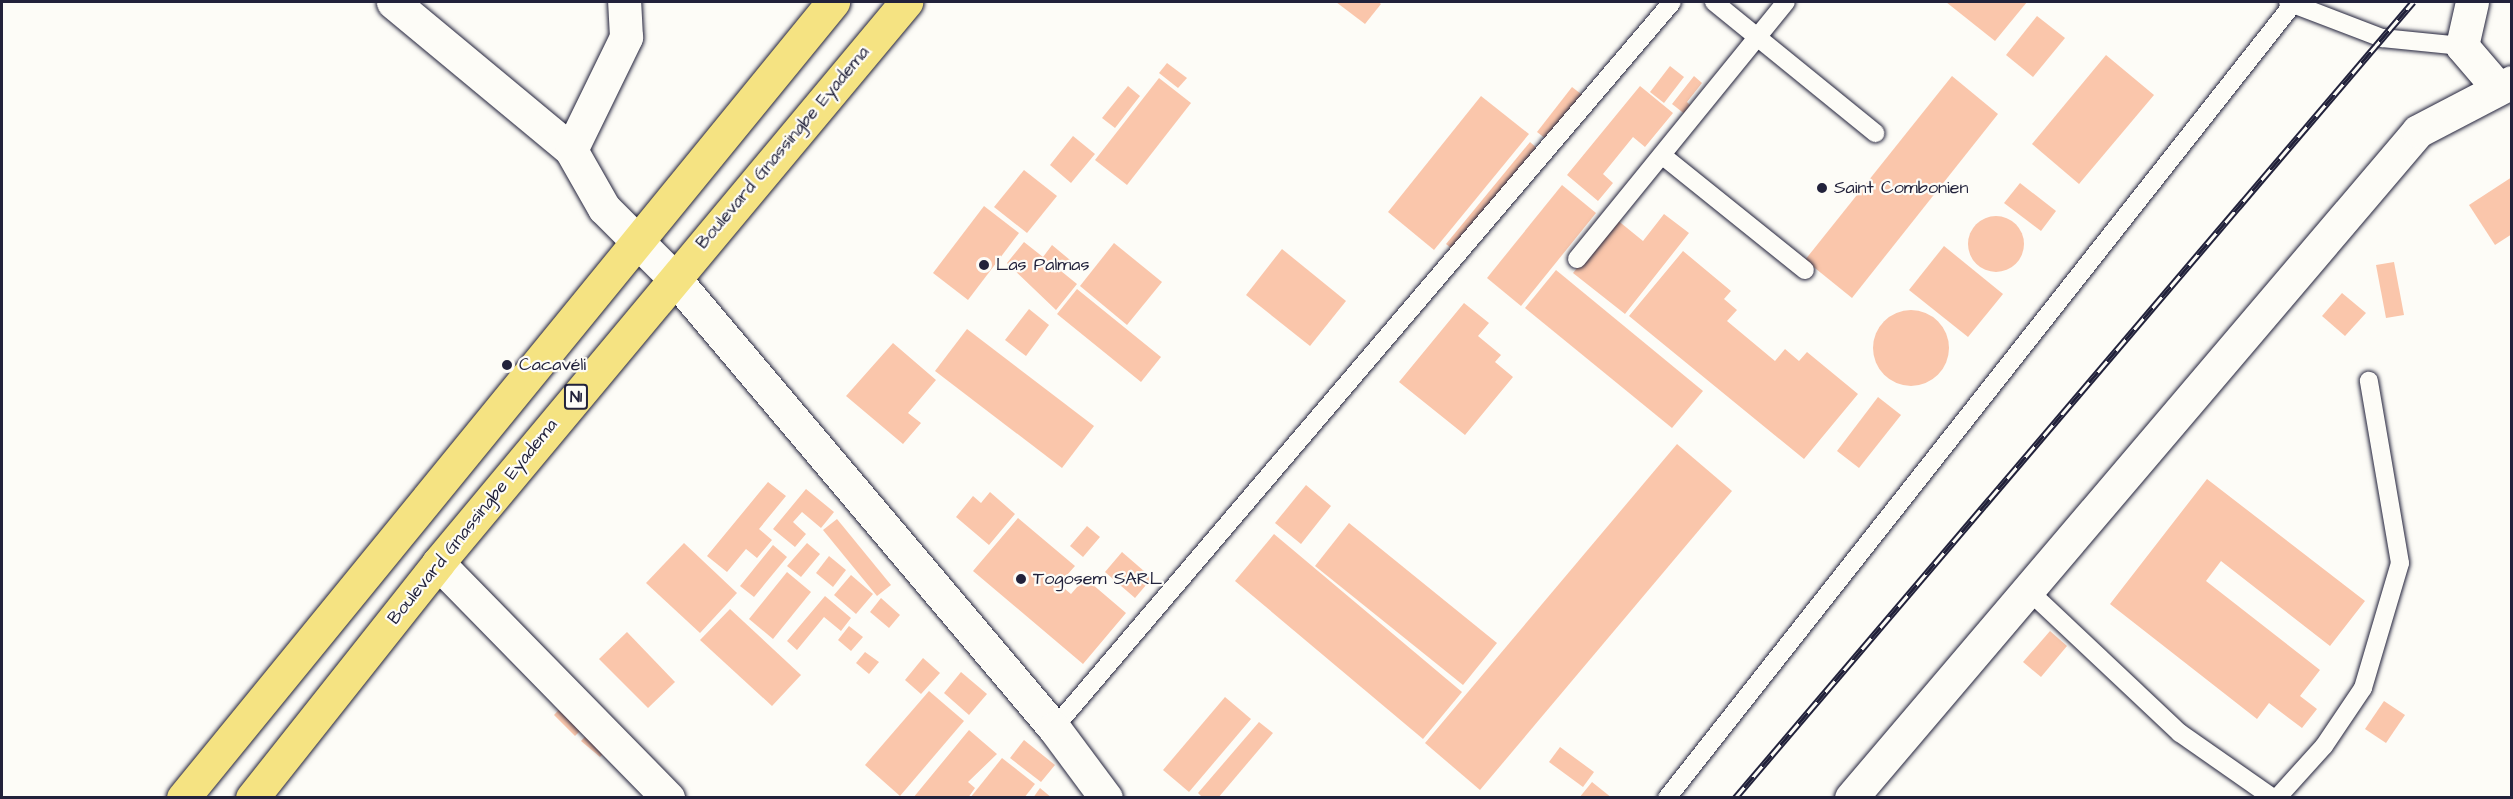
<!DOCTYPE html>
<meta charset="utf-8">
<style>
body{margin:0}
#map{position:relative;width:2513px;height:799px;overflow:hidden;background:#fdfcf7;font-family:"Architects Daughter",sans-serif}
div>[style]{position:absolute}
.building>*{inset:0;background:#fac6ab}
.round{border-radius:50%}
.roads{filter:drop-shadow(0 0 2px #22223b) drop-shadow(0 0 2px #22223b)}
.service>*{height:18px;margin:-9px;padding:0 9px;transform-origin:9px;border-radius:9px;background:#fdfcf7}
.minor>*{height:33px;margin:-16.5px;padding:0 16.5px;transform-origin:16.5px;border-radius:16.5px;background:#fdfcf7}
.trunk>*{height:33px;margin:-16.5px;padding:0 16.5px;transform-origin:16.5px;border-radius:16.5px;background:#f5e382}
.rail>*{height:7px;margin-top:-3.5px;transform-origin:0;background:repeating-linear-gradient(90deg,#fdfcf7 0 14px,#22223b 0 28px);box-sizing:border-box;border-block:2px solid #22223b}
.dots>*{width:16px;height:16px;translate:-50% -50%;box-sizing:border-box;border:3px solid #fdfcf7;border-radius:50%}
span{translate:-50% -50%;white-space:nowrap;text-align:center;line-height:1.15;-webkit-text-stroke:4.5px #fdfcf7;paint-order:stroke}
.shield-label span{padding:2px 4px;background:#fdfcf7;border:2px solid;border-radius:4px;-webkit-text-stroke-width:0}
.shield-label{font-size:16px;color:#22223b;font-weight:700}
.street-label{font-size:18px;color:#22223b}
.poi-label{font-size:18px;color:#22223b}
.left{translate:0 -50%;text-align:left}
.frame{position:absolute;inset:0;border:3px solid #22223b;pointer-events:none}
</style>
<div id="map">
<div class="building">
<div style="clip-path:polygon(1336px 2px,1378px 2px,1381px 4px,1365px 24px)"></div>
<div style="clip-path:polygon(1946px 2px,2027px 2px,1995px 41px)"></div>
<div style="clip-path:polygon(2037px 16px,2065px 38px,2033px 77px,2006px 55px)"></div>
<div style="clip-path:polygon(2106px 55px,2154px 95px,2079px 184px,2032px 144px)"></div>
<div style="clip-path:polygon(1167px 63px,1187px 78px,1178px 88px,1159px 73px)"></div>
<div style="clip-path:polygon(1670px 66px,1684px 77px,1664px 103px,1650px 92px)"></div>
<div style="clip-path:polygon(1694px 76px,1702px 83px,1687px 102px,1692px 107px,1686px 115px,1672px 104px)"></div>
<div style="clip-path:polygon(1952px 76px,1998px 114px,1852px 298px,1805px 260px)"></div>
<div style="clip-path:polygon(1159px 78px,1191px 103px,1127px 185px,1095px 160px)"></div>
<div style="clip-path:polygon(1128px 86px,1140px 96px,1115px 128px,1102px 118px)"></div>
<div style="clip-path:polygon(1640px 86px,1673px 113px,1645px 147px,1633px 137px,1603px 174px,1613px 183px,1598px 201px,1567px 175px)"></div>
<div style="clip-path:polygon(1572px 87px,1585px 97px,1550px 142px,1537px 132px)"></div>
<div style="clip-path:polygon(1481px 96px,1529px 134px,1434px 250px,1388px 212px)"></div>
<div style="clip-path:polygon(1073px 136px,1095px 154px,1071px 183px,1050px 165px)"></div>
<div style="clip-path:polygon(1530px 142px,1540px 151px,1456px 252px,1446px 244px)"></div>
<div style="clip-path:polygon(1024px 170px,1057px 196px,1027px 233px,994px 207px)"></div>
<div style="clip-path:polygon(2512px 177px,2512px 234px,2495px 245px,2469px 205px)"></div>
<div style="clip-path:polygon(2020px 183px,2056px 211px,2041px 231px,2004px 203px)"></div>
<div style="clip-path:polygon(1562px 185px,1596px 213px,1521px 306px,1487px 278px)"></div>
<div style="clip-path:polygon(984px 206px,1019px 233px,968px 300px,933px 273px)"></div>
<div style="clip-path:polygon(1664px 214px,1689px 233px,1625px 314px,1573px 273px,1616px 219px,1643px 241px)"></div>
<div class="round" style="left:1968px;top:216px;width:56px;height:56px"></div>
<div style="clip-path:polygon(1024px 242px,1043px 257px,1052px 245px,1070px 260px,1061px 271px,1077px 284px,1056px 310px,1007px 263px)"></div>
<div style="clip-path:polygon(1114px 243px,1162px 282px,1127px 325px,1080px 286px)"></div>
<div style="clip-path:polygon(1944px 246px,2003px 294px,1968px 337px,1909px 290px)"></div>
<div style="clip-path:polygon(1282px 249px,1346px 301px,1310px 346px,1246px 295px)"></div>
<div style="clip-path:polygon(1683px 251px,1731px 291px,1724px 299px,1737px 310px,1727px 321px,1775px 361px,1785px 349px,1799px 361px,1807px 352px,1858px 394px,1804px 459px,1629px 316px)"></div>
<div style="clip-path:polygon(2394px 262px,2404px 315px,2386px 318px,2376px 265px)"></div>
<div style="clip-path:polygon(1556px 270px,1703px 391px,1672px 428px,1525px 308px)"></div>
<div style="clip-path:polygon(1077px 289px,1161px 357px,1141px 382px,1057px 314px)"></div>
<div style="clip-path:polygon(2342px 293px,2366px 313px,2345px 336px,2322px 316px)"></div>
<div style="clip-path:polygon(1464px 303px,1489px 323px,1478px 336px,1501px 355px,1495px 362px,1513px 377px,1465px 435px,1399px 382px)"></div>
<div style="clip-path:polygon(1029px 309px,1049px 325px,1026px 356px,1005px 340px)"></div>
<div class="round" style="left:1873px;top:310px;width:76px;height:76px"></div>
<div style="clip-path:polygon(967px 329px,1094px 426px,1062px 468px,935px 371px)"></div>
<div style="clip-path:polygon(893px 343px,936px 380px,908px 413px,921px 423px,903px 444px,846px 396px)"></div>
<div style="clip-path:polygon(1878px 397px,1901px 415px,1859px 468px,1837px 451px)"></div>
<div style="clip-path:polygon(1677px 444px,1732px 491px,1480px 790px,1425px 743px)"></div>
<div style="clip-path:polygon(2207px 479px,2365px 601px,2330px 646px,2221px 561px,2206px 581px,2320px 670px,2300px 696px,2317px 709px,2302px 728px,2269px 703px,2257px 719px,2110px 604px)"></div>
<div style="clip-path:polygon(768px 482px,786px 496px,759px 529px,772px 540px,757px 558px,746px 549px,727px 572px,707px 556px)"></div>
<div style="clip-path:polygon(1306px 485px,1331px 506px,1301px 544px,1275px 523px)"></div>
<div style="clip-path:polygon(806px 489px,834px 512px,821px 528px,802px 512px,793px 522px,806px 534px,795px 547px,773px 529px)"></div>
<div style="clip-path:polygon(990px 492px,1015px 514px,989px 545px,956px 517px,973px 496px,981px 503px)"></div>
<div style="clip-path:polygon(1018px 518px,1075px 566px,1059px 584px,1071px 594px,1085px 578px,1126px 613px,1083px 664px,973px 571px)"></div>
<div style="clip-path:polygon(837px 519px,891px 585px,877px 596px,823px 530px)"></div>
<div style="clip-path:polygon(1349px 523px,1497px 643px,1463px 685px,1315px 566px)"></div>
<div style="clip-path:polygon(1087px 526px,1100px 537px,1083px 557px,1070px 546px)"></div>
<div style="clip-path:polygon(1274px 534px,1462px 692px,1423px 739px,1235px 581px)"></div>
<div style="clip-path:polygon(684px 543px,737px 593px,700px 633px,646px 583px)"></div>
<div style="clip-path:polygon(807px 543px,820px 554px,801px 577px,787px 566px)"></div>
<div style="clip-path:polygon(773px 545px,787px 557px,754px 597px,740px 586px)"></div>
<div style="clip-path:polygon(1122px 552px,1152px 578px,1135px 598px,1105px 572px)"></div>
<div style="clip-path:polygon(829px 556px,846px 570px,833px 587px,816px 573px)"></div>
<div style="clip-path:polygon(787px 572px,811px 592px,773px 639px,749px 619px)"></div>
<div style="clip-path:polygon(851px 575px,873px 594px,856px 614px,834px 595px)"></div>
<div style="clip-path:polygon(825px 596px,851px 618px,841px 631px,824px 617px,797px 650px,787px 641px)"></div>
<div style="clip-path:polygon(881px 598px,900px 615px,889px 628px,870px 612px)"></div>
<div style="clip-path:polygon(730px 609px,801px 675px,772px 706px,700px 640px)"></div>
<div style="clip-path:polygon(849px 626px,863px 637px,851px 651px,838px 640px)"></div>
<div style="clip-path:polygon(2050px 631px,2067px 646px,2041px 677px,2023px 662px)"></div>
<div style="clip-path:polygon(627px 632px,675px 682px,648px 708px,599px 659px)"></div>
<div style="clip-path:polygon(865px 652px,879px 662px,869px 674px,856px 663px)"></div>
<div style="clip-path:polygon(923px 658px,940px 673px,921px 694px,905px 680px)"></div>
<div style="clip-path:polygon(961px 672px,987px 694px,969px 715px,944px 693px)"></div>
<div style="clip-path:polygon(929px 691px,964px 721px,900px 796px,865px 765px)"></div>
<div style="clip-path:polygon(1225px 697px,1251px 719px,1189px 792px,1163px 770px)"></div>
<div style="clip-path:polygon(2384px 701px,2405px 715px,2386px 743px,2365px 729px)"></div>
<div style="clip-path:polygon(564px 704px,586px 725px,575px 736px,554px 715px)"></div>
<div style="clip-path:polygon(1259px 722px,1273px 733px,1218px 798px,1203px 798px,1198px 793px)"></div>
<div style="clip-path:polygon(592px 729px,611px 745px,600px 757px,581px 741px)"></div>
<div style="clip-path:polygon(969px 730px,997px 754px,968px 782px,975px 788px,968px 798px,913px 798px)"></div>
<div style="clip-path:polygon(1024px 740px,1055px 765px,1041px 782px,1010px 758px)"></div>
<div style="clip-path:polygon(1560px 747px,1594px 772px,1583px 787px,1549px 762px)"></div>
<div style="clip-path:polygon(1002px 758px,1035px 784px,1024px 798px,970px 798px)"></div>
<div style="clip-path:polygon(1592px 782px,1612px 798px,1579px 798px)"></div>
<div style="clip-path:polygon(1040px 788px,1052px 798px,1033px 798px)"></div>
</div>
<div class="roads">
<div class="service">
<div style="left:1714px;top:2px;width:208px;rotate:39.1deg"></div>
<div style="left:2288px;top:2px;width:101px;rotate:21deg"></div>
<div style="left:2382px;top:38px;width:80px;rotate:5.7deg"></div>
<div style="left:1663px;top:156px;width:182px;rotate:38.8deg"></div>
<div style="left:1577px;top:259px;width:331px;rotate:-50.9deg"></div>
<div style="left:2028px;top:590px;width:209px;rotate:43.3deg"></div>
<div style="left:2180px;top:733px;width:113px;rotate:35deg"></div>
<div style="left:1054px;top:728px;width:953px;rotate:-49.59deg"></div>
<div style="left:1667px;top:798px;width:1011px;rotate:-51.75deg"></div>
<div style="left:2277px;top:798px;width:70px;rotate:-47.9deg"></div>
<div style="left:2324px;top:746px;width:70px;rotate:-56.1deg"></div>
<div style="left:2363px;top:688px;width:130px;rotate:-73.5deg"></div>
<div style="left:2400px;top:563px;width:185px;rotate:-99.7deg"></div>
</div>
<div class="minor">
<div style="left:393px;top:2px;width:231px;rotate:39.7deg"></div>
<div style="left:571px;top:150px;width:67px;rotate:60.4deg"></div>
<div style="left:604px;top:208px;width:99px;rotate:45deg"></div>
<div style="left:674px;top:278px;width:589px;rotate:49.82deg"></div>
<div style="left:1054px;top:728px;width:87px;rotate:53.4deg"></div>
<div style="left:2472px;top:2px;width:45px;rotate:102.8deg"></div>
<div style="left:2462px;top:46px;width:55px;rotate:49.4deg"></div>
<div style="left:571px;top:150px;width:126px;rotate:-64deg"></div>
<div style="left:626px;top:37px;width:35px;rotate:-93deg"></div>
<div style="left:438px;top:563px;width:329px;rotate:45.6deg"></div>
<div style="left:1851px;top:798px;width:875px;rotate:-49.63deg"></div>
<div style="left:2418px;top:131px;width:106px;rotate:-27.5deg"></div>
</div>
<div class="trunk">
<div style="left:183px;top:798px;width:1028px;rotate:-50.77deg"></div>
<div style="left:252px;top:798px;width:300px;rotate:-51.6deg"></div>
<div style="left:438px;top:563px;width:731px;rotate:-50.16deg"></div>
</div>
</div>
<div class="rail">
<div style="left:1735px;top:798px;width:1046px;rotate:-49.58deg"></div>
</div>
<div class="dots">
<div style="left:1822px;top:188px;background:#22223b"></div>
<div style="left:984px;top:265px;background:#22223b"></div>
<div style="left:507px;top:365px;background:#22223b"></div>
<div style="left:1021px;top:579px;background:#22223b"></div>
</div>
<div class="shield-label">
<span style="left:576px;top:397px">N1</span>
</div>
<div class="street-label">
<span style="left:783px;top:148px;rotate:-50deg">Boulevard Gnassingbe Eyadema</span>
<span style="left:473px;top:522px;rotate:-51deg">Boulevard Gnassingbe Eyadema</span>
</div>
<div class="poi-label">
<span class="left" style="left:1834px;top:188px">Saint Combonien</span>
<span class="left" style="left:996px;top:265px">Las Palmas</span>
<span class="left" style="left:519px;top:365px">Cacavéli</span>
<span class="left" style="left:1033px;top:579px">Togosem SARL</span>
</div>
<div class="frame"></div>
</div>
